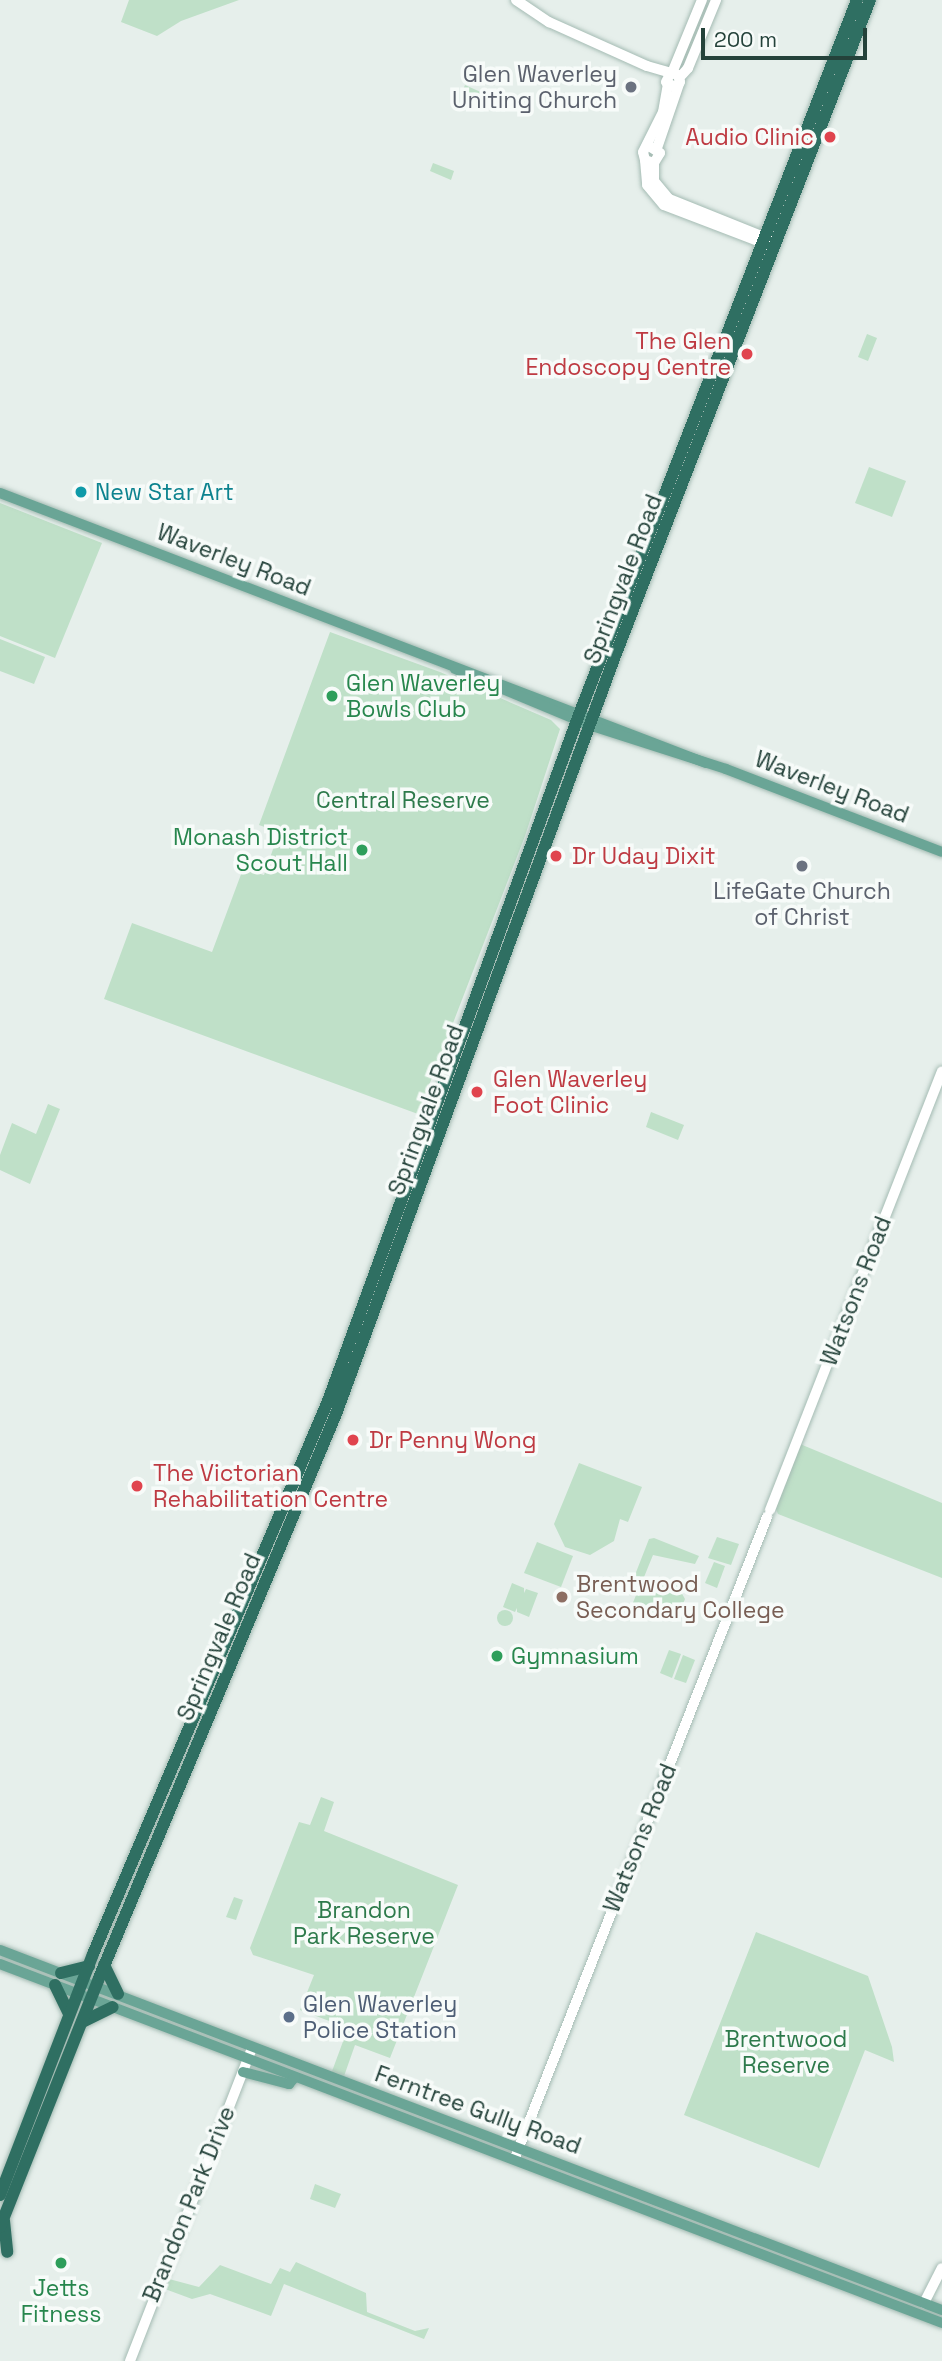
<!DOCTYPE html>
<style>
body{margin:0}
#map{position:relative;width:942px;height:2361px;overflow:hidden;background:#e6efeb;font-family:"Space Grotesk",sans-serif}
div>[style]{position:absolute}
.green>*{inset:0;background:#bfe0c8}
.round{border-radius:50%}
.roads{filter:drop-shadow(0 0 2px #a4bbb3) drop-shadow(0 0 2px #a4bbb3)}
.secondary>*{height:10px;margin:-5px;padding:0 5px;transform-origin:5px;border-radius:5px;background:#fff}
.primary>*{height:10px;margin:-5px;padding:0 5px;transform-origin:5px;border-radius:5px;background:#6aa596}
.highway>*{height:12px;margin:-6px;padding:0 6px;transform-origin:6px;border-radius:6px;background:#2f6f62}
.dots>*{width:19px;height:19px;translate:-50% -50%;box-sizing:border-box;border:4px solid #f7fbf9;border-radius:50%}
span{translate:-50% -50%;white-space:nowrap;text-align:center;line-height:1.15;-webkit-text-stroke:7px #f7fbf9;paint-order:stroke}
.worship-label{font-size:23px;color:#5b616d}
.right{translate:-100% -50%;text-align:right}
.health-label{font-size:23px;color:#be3a42}
.left{translate:0 -50%;text-align:left}
.culture-label{font-size:23px;color:#0d838f}
.street-label{font-size:23px;color:#24423a}
.leisure-label{font-size:23px;color:#27864d}
.park-label{font-size:23px;color:#2d7a4b}
.education-label{font-size:23px;color:#785e54}
.service-label{font-size:23px;color:#4e5e75}
.scale{position:absolute;left:701px;top:28px;width:166px;height:32px;box-sizing:border-box;border:4px solid #24423a;border-top:0;padding-left:9px;font-size:21px;line-height:24px;white-space:nowrap;color:#24423a;-webkit-text-stroke:5px #f7fbf9;paint-order:stroke}
</style>
<div id="map">
<div class="green">
<div style="clip-path:polygon(129px 0,239px 0,181px 21px,157px 36px,121px 22px)"></div>
<div style="clip-path:polygon(465px 85px,485px 94px,482px 102px,461px 94px)"></div>
<div style="clip-path:polygon(433px 163px,454px 171px,451px 180px,430px 171px)"></div>
<div style="clip-path:polygon(867px 334px,877px 338px,868px 361px,858px 357px)"></div>
<div style="clip-path:polygon(869px 467px,906px 481px,892px 517px,855px 503px)"></div>
<div style="clip-path:polygon(0 503px,102px 543px,55px 658px,0 636px)"></div>
<div style="clip-path:polygon(330px 632px,440px 672px,551px 720px,560px 729px,525px 836px,418px 1114px,104px 999px,132px 923px,212px 952px,243px 869px,264px 875px,279px 832px,259px 825px)"></div>
<div style="clip-path:polygon(0 639px,45px 657px,34px 684px,0 671px)"></div>
<div style="clip-path:polygon(48px 1104px,60px 1109px,30px 1184px,0 1170px,0 1155px,12px 1123px,36px 1134px)"></div>
<div style="clip-path:polygon(651px 1112px,684px 1125px,678px 1140px,646px 1127px)"></div>
<div style="clip-path:polygon(800px 1444px,942px 1503px,942px 1578px,778px 1514px,774px 1505px)"></div>
<div style="clip-path:polygon(579px 1463px,642px 1487px,628px 1522px,620px 1519px,614px 1541px,590px 1555px,565px 1547px,554px 1524px)"></div>
<div style="clip-path:polygon(717px 1537px,739px 1544px,731px 1565px,708px 1558px)"></div>
<div style="clip-path:polygon(654px 1538px,699px 1556px,695px 1564px,653px 1555px,642px 1582px,649px 1585px,664px 1578px,677px 1585px,685px 1599px,676px 1621px,632px 1605px,641px 1583px,633px 1580px,649px 1539px)"></div>
<div style="clip-path:polygon(537px 1542px,573px 1556px,561px 1587px,524px 1573px)"></div>
<div style="clip-path:polygon(714px 1562px,725px 1566px,717px 1588px,705px 1583px)"></div>
<div style="clip-path:polygon(512px 1583px,524px 1588px,524px 1593px,526px 1589px,538px 1593px,529px 1617px,517px 1612px,517px 1608px,515px 1612px,503px 1607px)"></div>
<div class="round" style="left:497px;top:1610px;width:16px;height:16px"></div>
<div style="clip-path:polygon(669px 1650px,681px 1654px,672px 1678px,660px 1673px)"></div>
<div style="clip-path:polygon(683px 1655px,695px 1660px,686px 1683px,674px 1679px)"></div>
<div style="clip-path:polygon(321px 1797px,334px 1802px,324px 1831px,458px 1885px,390px 2058px,355px 2045px,343px 2079px,331px 2074px,348px 2028px,300px 2010px,314px 1975px,253px 1955px,250px 1948px,299px 1822px,310px 1825px)"></div>
<div style="clip-path:polygon(234px 1897px,243px 1900px,236px 1920px,226px 1917px)"></div>
<div style="clip-path:polygon(756px 1932px,868px 1976px,892px 2047px,894px 2062px,865px 2050px,819px 2168px,684px 2115px)"></div>
<div style="clip-path:polygon(315px 2184px,341px 2194px,335px 2208px,310px 2199px)"></div>
<div style="clip-path:polygon(296px 2262px,366px 2293px,367px 2312px,415px 2331px,429px 2328px,424px 2339px,284px 2284px,271px 2316px,210px 2294px,192px 2299px,165px 2289px,169px 2279px,199px 2287px,220px 2265px,271px 2284px,280px 2268px,290px 2272px)"></div>
</div>
<div class="roads">
<div class="secondary">
<div style="left:516px;top:0;width:40px;rotate:34deg"></div>
<div style="left:549px;top:22px;width:107px;rotate:24.2deg"></div>
<div style="left:647px;top:66px;width:32px;rotate:16deg"></div>
<div style="left:678px;top:75px;width:7px;rotate:74deg"></div>
<div style="left:680px;top:82px;width:7px;rotate:135deg"></div>
<div style="left:675px;top:87px;width:10px;rotate:-151deg"></div>
<div style="left:666px;top:82px;width:9px;rotate:-63deg"></div>
<div style="left:672px;top:73px;width:79px;rotate:-67.7deg"></div>
<div style="left:680px;top:77px;width:12px;rotate:-48deg"></div>
<div style="left:688px;top:68px;width:74px;rotate:-67.6deg"></div>
<div style="left:649px;top:146px;width:13px;rotate:32deg"></div>
<div style="left:660px;top:153px;width:12px;rotate:121deg"></div>
<div style="left:654px;top:163px;width:9px;rotate:-162deg"></div>
<div style="left:645px;top:160px;width:8px;rotate:-104deg"></div>
<div style="left:643px;top:152px;width:45px;rotate:-63.4deg"></div>
<div style="left:663px;top:112px;width:27px;rotate:-80deg"></div>
<div style="left:657px;top:148px;width:68px;rotate:-71deg"></div>
<div style="left:645px;top:160px;width:25px;rotate:85deg"></div>
<div style="left:647px;top:185px;width:26px;rotate:50deg"></div>
<div style="left:664px;top:205px;width:112px;rotate:20.9deg"></div>
<div style="left:654px;top:163px;width:18px;rotate:90deg"></div>
<div style="left:654px;top:181px;width:23px;rotate:50deg"></div>
<div style="left:669px;top:199px;width:108px;rotate:21.8deg"></div>
<div style="left:770px;top:1510px;width:471px;rotate:-68.6deg"></div>
<div style="left:516px;top:2155px;width:686px;rotate:-68.52deg"></div>
<div style="left:924px;top:2303px;width:39px;rotate:-63deg"></div>
<div style="left:130px;top:2361px;width:333px;rotate:-68.7deg"></div>
</div>
<div class="primary">
<div style="left:0;top:493px;width:756px;rotate:20.93deg"></div>
<div style="left:455px;top:669px;width:145px;rotate:22.7deg"></div>
<div style="left:589px;top:725px;width:144px;rotate:17.8deg"></div>
<div style="left:726px;top:769px;width:231px;rotate:21deg"></div>
<div style="left:0;top:1950px;width:1008px;rotate:20.92deg"></div>
<div style="left:0;top:1964px;width:1008px;rotate:20.86deg"></div>
<div style="left:243px;top:2072px;width:48px;rotate:14.6deg"></div>
<div style="left:289px;top:2084px;width:9px;rotate:-49deg"></div>
</div>
<div class="highway">
<div style="left:104px;top:1965px;width:32px;rotate:64deg"></div>
<div style="left:61px;top:1973px;width:29px;rotate:-14deg"></div>
<div style="left:55px;top:1985px;width:32px;rotate:64deg"></div>
<div style="left:82px;top:2022px;width:34px;rotate:-26deg"></div>
<div style="left:0;top:2195px;width:258px;rotate:-68.9deg"></div>
<div style="left:93px;top:1954px;width:601px;rotate:-66.98deg"></div>
<div style="left:328px;top:1401px;width:734px;rotate:-69.91deg"></div>
<div style="left:580px;top:712px;width:764px;rotate:-68.74deg"></div>
<div style="left:4px;top:2221px;width:31px;rotate:84deg"></div>
<div style="left:0;top:2227px;width:268px;rotate:-68.3deg"></div>
<div style="left:99px;top:1978px;width:612px;rotate:-67.21deg"></div>
<div style="left:336px;top:1414px;width:808px;rotate:-69.79deg"></div>
<div style="left:615px;top:656px;width:704px;rotate:-68.76deg"></div>
</div>
</div>
<div class="dots">
<div style="left:631px;top:87px;background:#6b7280"></div>
<div style="left:830px;top:137px;background:#e0444e"></div>
<div style="left:747px;top:354px;background:#e0444e"></div>
<div style="left:81px;top:492px;background:#0f9aa8"></div>
<div style="left:332px;top:696px;background:#2e9e5b"></div>
<div style="left:362px;top:850px;background:#2e9e5b"></div>
<div style="left:556px;top:856px;background:#e0444e"></div>
<div style="left:802px;top:866px;background:#6b7280"></div>
<div style="left:477px;top:1092px;background:#e0444e"></div>
<div style="left:353px;top:1440px;background:#e0444e"></div>
<div style="left:137px;top:1486px;background:#e0444e"></div>
<div style="left:562px;top:1597px;background:#8d6e63"></div>
<div style="left:497px;top:1656px;background:#2e9e5b"></div>
<div style="left:289px;top:2017px;background:#5c6f8a"></div>
<div style="left:61px;top:2263px;background:#2e9e5b"></div>
</div>
<div class="worship-label">
<span class="right" style="left:617px;top:87px">Glen Waverley<br>Uniting Church</span>
<span style="left:802px;top:904px">LifeGate Church<br>of Christ</span>
</div>
<div class="health-label">
<span class="right" style="left:814px;top:137px">Audio Clinic</span>
<span class="right" style="left:731px;top:354px">The Glen<br>Endoscopy Centre</span>
<span class="left" style="left:572px;top:856px">Dr Uday Dixit</span>
<span class="left" style="left:493px;top:1092px">Glen Waverley<br>Foot Clinic</span>
<span class="left" style="left:369px;top:1440px">Dr Penny Wong</span>
<span class="left" style="left:153px;top:1486px">The Victorian<br>Rehabilitation Centre</span>
</div>
<div class="culture-label">
<span class="left" style="left:95px;top:492px">New Star Art</span>
</div>
<div class="street-label">
<span style="left:234px;top:560px;rotate:21deg">Waverley Road</span>
<span style="left:623px;top:579px;rotate:-69deg">Springvale Road</span>
<span style="left:832px;top:787px;rotate:21deg">Waverley Road</span>
<span style="left:426px;top:1110px;rotate:-70deg">Springvale Road</span>
<span style="left:856px;top:1291px;rotate:-69deg">Watsons Road</span>
<span style="left:219px;top:1637px;rotate:-67deg">Springvale Road</span>
<span style="left:640px;top:1838px;rotate:-68deg">Watsons Road</span>
<span style="left:478px;top:2110px;rotate:20deg">Ferntree Gully Road</span>
<span style="left:189px;top:2204px;rotate:-68deg">Brandon Park Drive</span>
</div>
<div class="leisure-label">
<span class="left" style="left:346px;top:696px">Glen Waverley<br>Bowls Club</span>
<span class="right" style="left:348px;top:850px">Monash District<br>Scout Hall</span>
<span class="left" style="left:511px;top:1656px">Gymnasium</span>
<span style="left:61px;top:2301px">Jetts<br>Fitness</span>
</div>
<div class="park-label">
<span style="left:403px;top:800px">Central Reserve</span>
<span style="left:364px;top:1923px">Brandon<br>Park Reserve</span>
<span style="left:786px;top:2052px">Brentwood<br>Reserve</span>
</div>
<div class="education-label">
<span class="left" style="left:576px;top:1597px">Brentwood<br>Secondary College</span>
</div>
<div class="service-label">
<span class="left" style="left:303px;top:2017px">Glen Waverley<br>Police Station</span>
</div>
<div class="scale">200 m</div>
</div>
